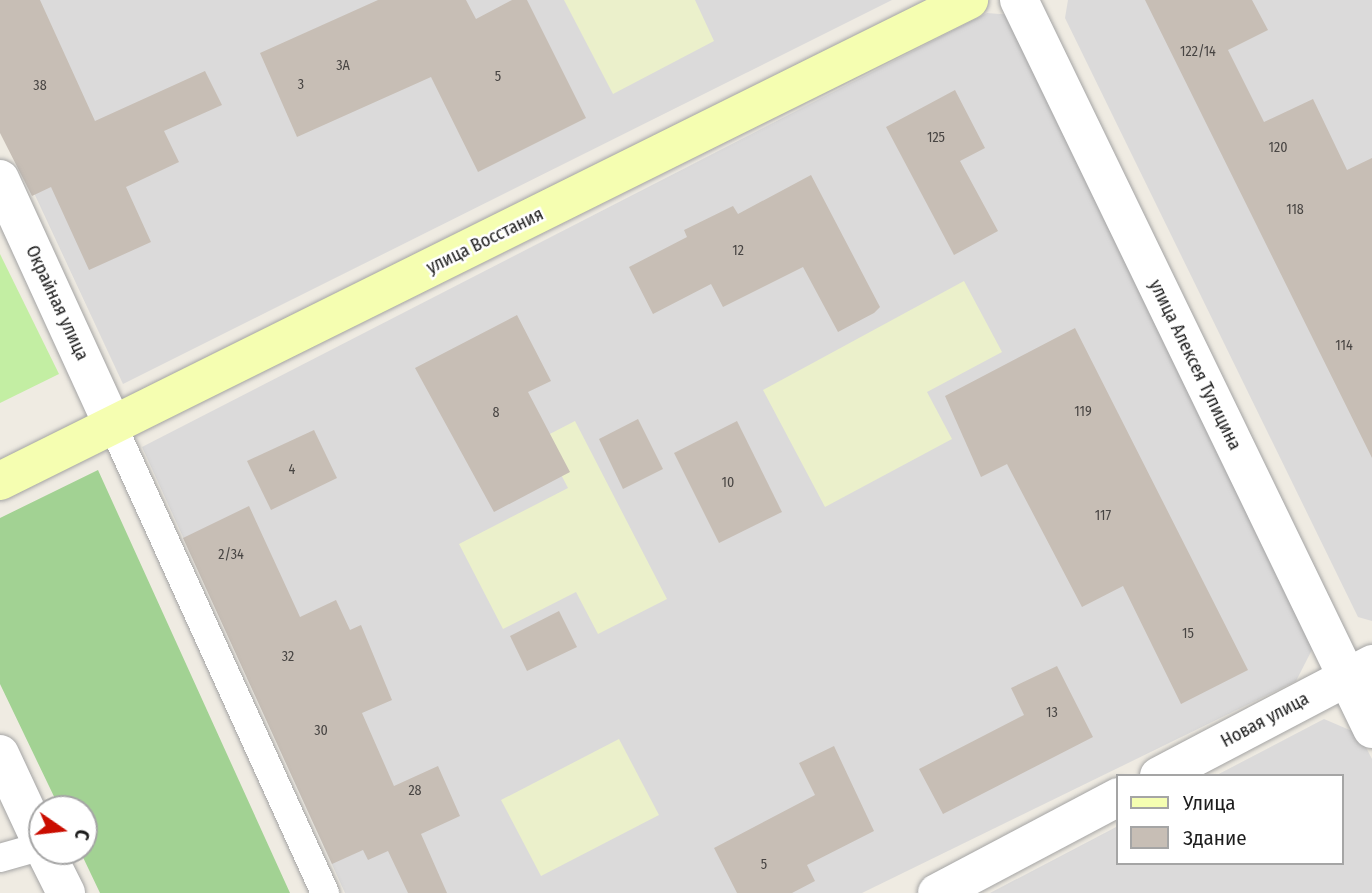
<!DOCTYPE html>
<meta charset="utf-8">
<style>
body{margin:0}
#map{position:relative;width:1372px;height:893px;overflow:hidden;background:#efebe2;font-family:"Fira Sans Condensed",sans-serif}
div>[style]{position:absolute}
.residential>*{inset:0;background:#dbdada}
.farmland>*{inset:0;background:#ebf0cb}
.grass>*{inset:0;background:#c3eea3}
.forest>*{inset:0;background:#a2d293}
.building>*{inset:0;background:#c7beb5}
.roads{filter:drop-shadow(0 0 2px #a4a4a4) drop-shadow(0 0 2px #a4a4a4)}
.lane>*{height:28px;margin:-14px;padding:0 14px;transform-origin:14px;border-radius:14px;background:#fff}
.street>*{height:38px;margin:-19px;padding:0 19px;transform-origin:19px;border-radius:19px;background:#fff}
.secondary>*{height:38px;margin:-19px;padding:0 19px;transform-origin:19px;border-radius:19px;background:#f5feb1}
span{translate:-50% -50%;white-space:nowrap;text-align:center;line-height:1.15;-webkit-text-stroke:5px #fff;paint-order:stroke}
.number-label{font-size:14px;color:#484543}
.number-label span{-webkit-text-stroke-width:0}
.street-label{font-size:18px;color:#1d1d1d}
.legend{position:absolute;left:1116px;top:774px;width:228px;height:91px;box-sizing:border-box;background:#fff;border:2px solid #a5a5a5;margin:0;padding:9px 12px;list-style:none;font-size:21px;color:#1d1d1d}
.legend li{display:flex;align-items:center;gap:14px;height:35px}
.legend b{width:35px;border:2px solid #a5a5a5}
.north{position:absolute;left:28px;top:795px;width:70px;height:70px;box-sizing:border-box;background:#fff;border:2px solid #a5a5a5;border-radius:50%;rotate:104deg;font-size:19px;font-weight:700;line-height:28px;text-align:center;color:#1d1d1d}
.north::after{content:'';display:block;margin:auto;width:24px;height:32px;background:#ca0d00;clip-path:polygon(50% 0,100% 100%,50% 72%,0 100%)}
</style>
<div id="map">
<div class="residential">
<div style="clip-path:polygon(0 0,892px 0,123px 384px,0 120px)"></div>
<div style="clip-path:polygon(1068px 0,1372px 0,1372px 621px,1358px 617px,1065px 18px)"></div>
<div style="clip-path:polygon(987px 13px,1012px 15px,1317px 640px,1296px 681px,862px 893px,345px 893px,142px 447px)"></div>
<div style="clip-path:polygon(1324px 719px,1359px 734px,1372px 759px,1372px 893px,990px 893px,1118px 826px,1118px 863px,1342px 863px,1342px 776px,1215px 776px)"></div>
</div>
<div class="farmland">
<div style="clip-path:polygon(564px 0,695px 0,714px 41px,613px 94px)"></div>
<div style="clip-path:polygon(964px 281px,1002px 352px,927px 392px,952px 439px,825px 507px,763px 390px)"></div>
<div style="clip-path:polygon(575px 421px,667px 599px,598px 634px,576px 592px,503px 629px,459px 544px,568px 488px,542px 438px)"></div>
<div style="clip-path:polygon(619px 739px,659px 815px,541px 876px,501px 800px)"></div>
</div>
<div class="grass">
<div style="clip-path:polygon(0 254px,59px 374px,0 403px)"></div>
</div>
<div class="forest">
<div style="clip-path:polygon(98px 470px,290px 893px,100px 893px,80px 851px,84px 851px,84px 809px,60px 809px,0 684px,0 518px)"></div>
</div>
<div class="building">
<div style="clip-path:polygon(0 0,40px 0,95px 121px,205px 71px,222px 105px,164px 131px,179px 162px,126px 187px,151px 242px,89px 270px,51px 187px,32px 196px,0 133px)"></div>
<div style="clip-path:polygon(378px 0,466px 0,476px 19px,512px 0,527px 0,586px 118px,478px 172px,431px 77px,297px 137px,260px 53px)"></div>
<div style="clip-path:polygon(1145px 0,1252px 0,1268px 30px,1228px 50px,1264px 122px,1313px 99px,1347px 170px,1372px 158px,1372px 458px)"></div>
<div style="clip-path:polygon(955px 90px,985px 148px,960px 161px,998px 231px,954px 255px,886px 127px)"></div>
<div style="clip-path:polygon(811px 175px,880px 307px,874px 313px,838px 332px,803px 267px,723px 307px,711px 284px,653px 314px,629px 267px,687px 237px,684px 230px,733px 206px,738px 214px)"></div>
<div style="clip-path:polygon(517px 315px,551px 381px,528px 392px,570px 472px,494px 512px,415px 368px)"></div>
<div style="clip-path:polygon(1075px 328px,1248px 670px,1181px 704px,1123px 586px,1082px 607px,1007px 464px,981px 477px,945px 396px)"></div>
<div style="clip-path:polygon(638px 419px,663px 469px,623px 489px,599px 439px)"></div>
<div style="clip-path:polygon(737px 421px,782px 512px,719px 543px,674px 453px)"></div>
<div style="clip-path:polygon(314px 430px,337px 478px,271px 510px,247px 461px)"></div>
<div style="clip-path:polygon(249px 506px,300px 617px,336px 600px,350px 630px,361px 625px,392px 700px,362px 713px,394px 786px,438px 766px,460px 816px,421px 834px,447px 893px,408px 893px,388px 851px,368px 860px,363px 850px,332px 864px,183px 538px)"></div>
<div style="clip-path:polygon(559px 611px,577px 647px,527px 671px,510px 636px)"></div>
<div style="clip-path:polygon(1057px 666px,1093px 737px,943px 814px,919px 769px,1024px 715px,1011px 688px)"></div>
<div style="clip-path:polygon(834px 746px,874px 831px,807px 865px,815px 881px,792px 893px,737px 893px,714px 848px,815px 795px,799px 763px)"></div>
</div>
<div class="roads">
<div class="lane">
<div style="left:113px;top:426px;width:513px;rotate:65.58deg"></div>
<div style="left:0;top:858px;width:44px;rotate:-15.9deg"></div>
</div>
<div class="street">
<div style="left:1019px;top:0;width:810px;rotate:64.16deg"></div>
<div style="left:0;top:179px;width:272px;rotate:65.4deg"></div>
<div style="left:0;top:754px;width:99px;rotate:65deg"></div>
<div style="left:1159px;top:776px;width:241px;rotate:-27.7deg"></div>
<div style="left:45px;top:851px;width:47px;rotate:63.4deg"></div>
<div style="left:937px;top:893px;width:205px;rotate:-27.9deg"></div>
</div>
<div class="secondary">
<div style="left:0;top:481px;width:1082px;rotate:-26.4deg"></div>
</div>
</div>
<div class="number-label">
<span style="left:1198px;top:52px">122/14</span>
<span style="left:343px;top:66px">3А</span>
<span style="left:498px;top:77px">5</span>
<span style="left:301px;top:85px">3</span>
<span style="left:40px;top:86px">38</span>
<span style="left:936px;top:138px">125</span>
<span style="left:1278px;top:148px">120</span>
<span style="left:1295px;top:210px">118</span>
<span style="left:738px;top:251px">12</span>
<span style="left:1344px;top:346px">114</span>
<span style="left:1083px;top:412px">119</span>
<span style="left:496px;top:413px">8</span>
<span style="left:292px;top:470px">4</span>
<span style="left:728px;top:483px">10</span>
<span style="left:1103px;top:516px">117</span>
<span style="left:231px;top:555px">2/34</span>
<span style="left:1188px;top:634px">15</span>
<span style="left:288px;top:657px">32</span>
<span style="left:1052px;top:713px">13</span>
<span style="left:321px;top:731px">30</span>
<span style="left:415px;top:791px">28</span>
<span style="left:764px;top:865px">5</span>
</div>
<div class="street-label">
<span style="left:485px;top:241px;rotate:-26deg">улица Восстания</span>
<span style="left:57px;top:303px;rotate:65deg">Окрайная улица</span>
<span style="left:1195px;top:365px;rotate:64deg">улица Алексея Тупицина</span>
<span style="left:1265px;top:720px;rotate:-28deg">Новая улица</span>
</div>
<ul class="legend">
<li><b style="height:9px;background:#f5feb1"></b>Улица</li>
<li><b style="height:19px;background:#c7beb5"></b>Здание</li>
</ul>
<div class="north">С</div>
</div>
